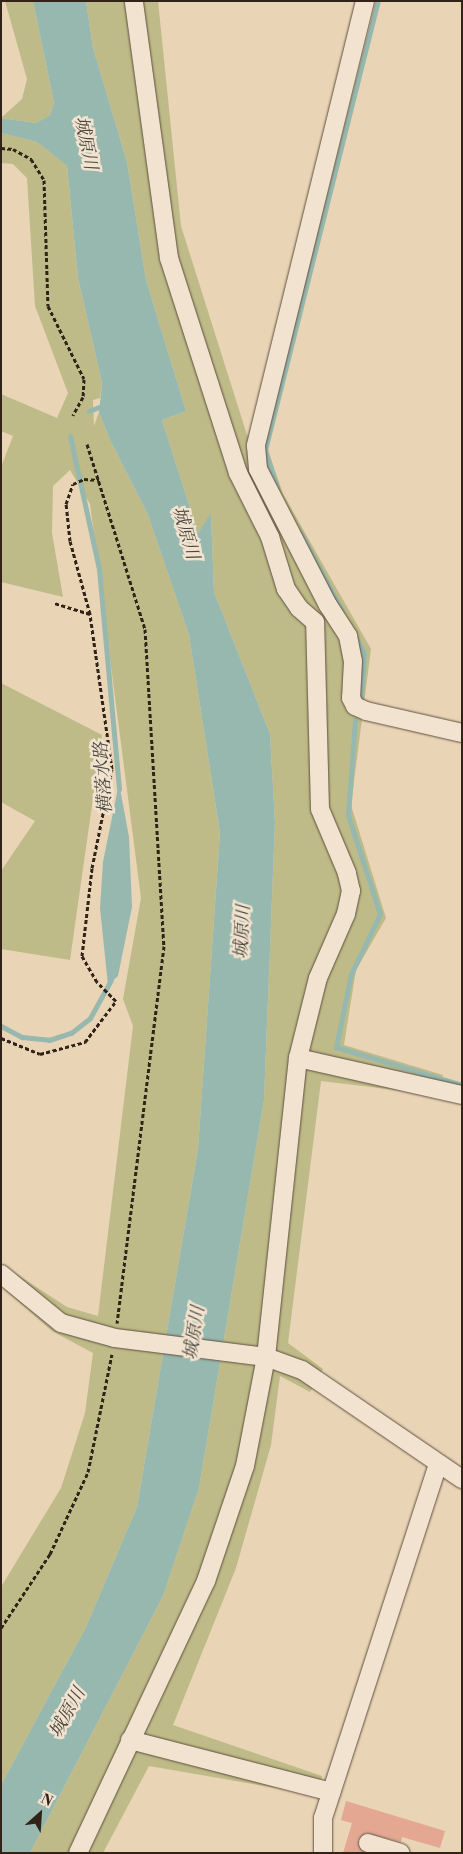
<!DOCTYPE html>
<meta charset="utf-8">
<style>
body{margin:0}
#map{position:relative;width:463px;height:1854px;overflow:hidden;background:#e9d4b5;font-family:"Libre Bodoni","Noto Serif JP",serif}
div>[style]{position:absolute}
.green>*{inset:0;background:#bebb88}
.water>*{inset:0;background:#97b8ae}
.stream>*{height:5px;margin:-2.5px;padding:0 2.5px;transform-origin:2.5px;border-radius:2.5px;background:#97b8ae}
.building>*{inset:0;background:#e3a792}
.path>*{height:3px;margin-top:-1.5px;transform-origin:0;background:repeating-linear-gradient(90deg,#312318 0 4px,transparent 0 6.5px)}
.roads{filter:drop-shadow(0 0 1px #5f4f3f) drop-shadow(0 0 1px #5f4f3f)}
.street>*{height:18px;margin:-9px;padding:0 9px;transform-origin:9px;border-radius:9px;background:#f1e3cf}
span{translate:-50% -50%;white-space:nowrap;text-align:center;line-height:1.15;-webkit-text-stroke:5px #f1e3cf;paint-order:stroke}
.water-label{font-size:18px;color:#4a483e;font-style:italic}
.frame{position:absolute;inset:0;border:2px solid #312318;pointer-events:none}
.north{position:absolute;left:15px;top:1789px;width:50px;height:50px;-webkit-text-stroke:4px #f1e3cf;paint-order:stroke;rotate:26deg;font-size:14px;font-weight:700;line-height:20px;text-align:center;color:#312318}
.north::after{content:'';display:block;margin:auto;width:18px;height:22px;background:#312318;clip-path:polygon(50% 0,100% 100%,50% 72%,0 100%)}
</style>
<div id="map">
<div class="green">
<div style="clip-path:polygon(5px 1px,33px 1px,54px 103px,50px 115px,36px 123px,1px 118px,22px 99px,27px 79px)"></div>
<div style="clip-path:polygon(86px 1px,158px 1px,181px 226px,247px 435px,268px 450px,283px 494px,371px 649px,351px 805px,386px 918px,356px 970px,344px 1045px,443px 1075px,437px 1095px,321px 1081px,288px 1343px,323px 1369px,310px 1392px,280px 1376px,271px 1445px,236px 1568px,173px 1725px,322px 1776px,317px 1795px,149px 1766px,103px 1853px,30px 1853px,163px 1596px,199px 1488px,264px 1100px,275px 822px,270px 734px,214px 592px,211px 514px,198px 533px,162px 420px,186px 411px,146px 280px,127px 162px,93px 48px)"></div>
<div style="clip-path:polygon(1px 133px,37px 142px,67px 166px,78px 278px,102px 383px,100px 398px,93px 400px,94px 426px,99px 412px,110px 440px,148px 515px,189px 635px,220px 833px,198px 1149px,137px 1507px,86px 1627px,1px 1785px,1px 1587px,61px 1488px,85px 1413px,93px 1353px,52px 1331px,1px 1286px,1px 1264px,67px 1307px,98px 1316px,133px 1026px,123px 999px,141px 898px,90px 504px,70px 470px,53px 486px,52px 533px,63px 597px,1px 582px,1px 467px,13px 436px,1px 431px,1px 394px,57px 418px,68px 393px,35px 306px,27px 178px,13px 164px,1px 163px)"></div>
<div style="clip-path:polygon(1px 683px,102px 735px,70px 960px,1px 949px,1px 871px,35px 821px,1px 802px)"></div>
</div>
<div class="water">
<div style="clip-path:polygon(33px 1px,86px 1px,93px 48px,127px 162px,146px 280px,186px 411px,162px 420px,198px 533px,211px 513px,214px 592px,270px 734px,275px 822px,264px 1100px,199px 1488px,163px 1596px,30px 1853px,1px 1853px,1px 1785px,86px 1627px,137px 1507px,198px 1149px,220px 833px,189px 635px,148px 515px,110px 440px,99px 412px,102px 383px,78px 278px,67px 166px,37px 142px,1px 133px,1px 118px,36px 123px,50px 115px,54px 103px)"></div>
<div style="clip-path:polygon(119px 783px,129px 837px,132px 907px,118px 976px,108px 985px,100px 908px,103px 862px)"></div>
</div>
<div class="stream">
<div style="left:89px;top:411px;width:16px;rotate:-22deg"></div>
<div style="left:70px;top:436px;width:136px;rotate:77.7deg"></div>
<div style="left:99px;top:569px;width:221px;rotate:84.8deg"></div>
<div style="left:277px;top:487px;width:39px;rotate:-108deg"></div>
<div style="left:265px;top:450px;width:463px;rotate:-75.9deg"></div>
<div style="left:300px;top:532px;width:89px;rotate:62deg"></div>
<div style="left:355px;top:636px;width:19px;rotate:62deg"></div>
<div style="left:364px;top:653px;width:46px;rotate:93.7deg"></div>
<div style="left:355px;top:720px;width:95px;rotate:94.2deg"></div>
<div style="left:348px;top:815px;width:104px;rotate:72.1deg"></div>
<div style="left:380px;top:914px;width:67px;rotate:115.8deg"></div>
<div style="left:351px;top:974px;width:75px;rotate:101.6deg"></div>
<div style="left:336px;top:1047px;width:132px;rotate:16.8deg"></div>
<div style="left:1px;top:1026px;width:24px;rotate:28deg"></div>
<div style="left:22px;top:1037px;width:27px;rotate:6deg"></div>
<div style="left:49px;top:1040px;width:23px;rotate:-18deg"></div>
<div style="left:71px;top:1033px;width:24px;rotate:-38deg"></div>
<div style="left:90px;top:1018px;width:43px;rotate:-61.1deg"></div>
</div>
<div class="building">
<div style="clip-path:polygon(346px 1801px,445px 1831px,440px 1848px,402px 1837px,401px 1842px,366px 1833px,358px 1840px,364px 1853px,343px 1853px,352px 1823px,341px 1820px)"></div>
</div>
<div class="path">
<div style="left:1px;top:148px;width:12px;rotate:5deg"></div>
<div style="left:13px;top:149px;width:21px;rotate:29deg"></div>
<div style="left:31px;top:159px;width:25px;rotate:58deg"></div>
<div style="left:44px;top:180px;width:126px;rotate:88.2deg"></div>
<div style="left:48px;top:306px;width:81px;rotate:63.7deg"></div>
<div style="left:84px;top:379px;width:18px;rotate:93deg"></div>
<div style="left:83px;top:397px;width:21px;rotate:119deg"></div>
<div style="left:87px;top:444px;width:194px;rotate:72.6deg"></div>
<div style="left:145px;top:629px;width:318px;rotate:86.6deg"></div>
<div style="left:164px;top:946px;width:380px;rotate:97.1deg"></div>
<div style="left:90px;top:614px;width:76px;rotate:-105.3deg"></div>
<div style="left:70px;top:541px;width:37px;rotate:-96deg"></div>
<div style="left:66px;top:504px;width:21px;rotate:-71deg"></div>
<div style="left:73px;top:484px;width:12px;rotate:-24deg"></div>
<div style="left:84px;top:479px;width:15px;rotate:4deg"></div>
<div style="left:1px;top:1038px;width:42px;rotate:22.3deg"></div>
<div style="left:40px;top:1054px;width:47px;rotate:-14.9deg"></div>
<div style="left:85px;top:1042px;width:51px;rotate:-52.9deg"></div>
<div style="left:116px;top:1001px;width:27px;rotate:-135deg"></div>
<div style="left:97px;top:982px;width:30px;rotate:-120deg"></div>
<div style="left:82px;top:956px;width:89px;rotate:-83.5deg"></div>
<div style="left:92px;top:868px;width:101px;rotate:-78.6deg"></div>
<div style="left:112px;top:769px;width:157px;rotate:-98.1deg"></div>
<div style="left:90px;top:614px;width:37px;rotate:-163deg"></div>
<div style="left:1px;top:1628px;width:89px;rotate:-56.5deg"></div>
<div style="left:50px;top:1554px;width:90px;rotate:-65.1deg"></div>
<div style="left:88px;top:1472px;width:120px;rotate:-78.5deg"></div>
</div>
<div class="roads">
<div class="street">
<div style="left:365px;top:1px;width:458px;rotate:103.8deg"></div>
<div style="left:256px;top:446px;width:23px;rotate:85deg"></div>
<div style="left:258px;top:469px;width:153px;rotate:62.8deg"></div>
<div style="left:328px;top:605px;width:37px;rotate:57deg"></div>
<div style="left:348px;top:636px;width:25px;rotate:79deg"></div>
<div style="left:353px;top:661px;width:37px;rotate:93deg"></div>
<div style="left:351px;top:698px;width:9px;rotate:63deg"></div>
<div style="left:355px;top:706px;width:12px;rotate:24deg"></div>
<div style="left:366px;top:711px;width:98px;rotate:12.9deg"></div>
<div style="left:298px;top:1058px;width:168px;rotate:12.7deg"></div>
<div style="left:1px;top:1274px;width:77px;rotate:39.2deg"></div>
<div style="left:61px;top:1323px;width:56px;rotate:15.5deg"></div>
<div style="left:115px;top:1338px;width:152px;rotate:7.2deg"></div>
<div style="left:266px;top:1357px;width:38px;rotate:20deg"></div>
<div style="left:302px;top:1370px;width:194px;rotate:34.3deg"></div>
<div style="left:130px;top:1740px;width:208px;rotate:14.5deg"></div>
<div style="left:368px;top:1843px;width:34px;rotate:17deg"></div>
<div style="left:78px;top:1853px;width:301px;rotate:-64.8deg"></div>
<div style="left:206px;top:1581px;width:121px;rotate:-71.3deg"></div>
<div style="left:245px;top:1466px;width:111px;rotate:-79.1deg"></div>
<div style="left:266px;top:1357px;width:301px;rotate:-83.9deg"></div>
<div style="left:298px;top:1058px;width:82px;rotate:-76deg"></div>
<div style="left:318px;top:978px;width:70px;rotate:-66.4deg"></div>
<div style="left:346px;top:914px;width:24px;rotate:-78deg"></div>
<div style="left:351px;top:891px;width:18px;rotate:-103deg"></div>
<div style="left:347px;top:873px;width:69px;rotate:-112.9deg"></div>
<div style="left:320px;top:809px;width:187px;rotate:-91.5deg"></div>
<div style="left:315px;top:622px;width:21px;rotate:-139deg"></div>
<div style="left:299px;top:608px;width:23px;rotate:-124deg"></div>
<div style="left:286px;top:589px;width:54px;rotate:-107.1deg"></div>
<div style="left:270px;top:537px;width:72px;rotate:-116.6deg"></div>
<div style="left:238px;top:473px;width:226px;rotate:-107.8deg"></div>
<div style="left:169px;top:258px;width:259px;rotate:-97.8deg"></div>
<div style="left:323px;top:1853px;width:35px;rotate:-90deg"></div>
<div style="left:323px;top:1818px;width:372px;rotate:-72deg"></div>
</div>
</div>
<div class="water-label">
<span style="left:85px;top:143px;rotate:79deg">城原川</span>
<span style="left:185px;top:533px;rotate:74deg">城原川</span>
<span style="left:104px;top:778px;rotate:-94deg">横落水路</span>
<span style="left:243px;top:932px;rotate:-87deg">城原川</span>
<span style="left:195px;top:1333px;rotate:-81deg">城原川</span>
<span style="left:68px;top:1713px;rotate:-61deg">城原川</span>
</div>
<div class="frame"></div>
<div class="north">N</div>
</div>
